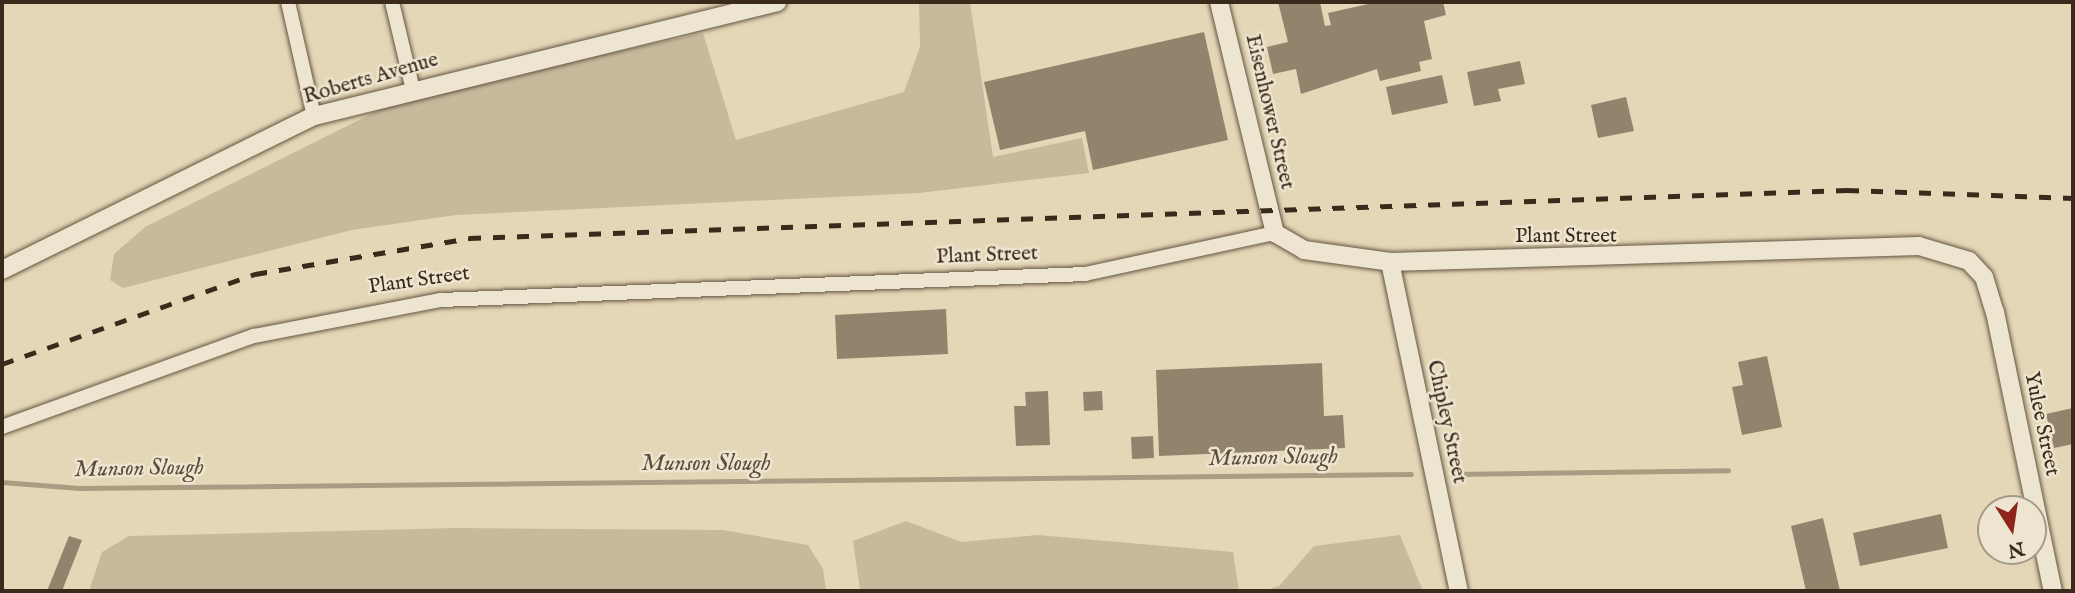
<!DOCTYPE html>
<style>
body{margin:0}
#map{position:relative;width:2075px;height:593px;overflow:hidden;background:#e4d7b7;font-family:"IM FELL English",serif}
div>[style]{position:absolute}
.green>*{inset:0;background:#c7ba9c}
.stream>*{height:4.5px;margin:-2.25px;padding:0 2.25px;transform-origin:2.25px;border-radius:2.25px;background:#aa9c82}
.building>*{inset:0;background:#92846c}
.roads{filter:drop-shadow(0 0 2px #645542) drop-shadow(0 0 2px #645542)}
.minor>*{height:14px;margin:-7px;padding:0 7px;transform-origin:7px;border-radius:7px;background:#ede5d0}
.tertiary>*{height:18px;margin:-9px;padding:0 9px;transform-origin:9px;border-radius:9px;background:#ede5d0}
.rail>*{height:4.5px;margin-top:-2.25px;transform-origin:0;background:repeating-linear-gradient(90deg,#3a2a1b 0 12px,transparent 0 24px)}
span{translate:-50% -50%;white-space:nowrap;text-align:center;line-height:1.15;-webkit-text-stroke:5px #ede5d0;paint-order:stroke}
.street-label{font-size:21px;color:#3a2a1b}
.water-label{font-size:23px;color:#5c4c3a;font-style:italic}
.frame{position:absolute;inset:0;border:4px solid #3a2a1b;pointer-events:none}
.north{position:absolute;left:1977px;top:495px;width:70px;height:70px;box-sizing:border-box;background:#ede5d0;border:2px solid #a59a88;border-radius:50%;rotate:168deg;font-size:19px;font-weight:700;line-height:28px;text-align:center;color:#3a2a1b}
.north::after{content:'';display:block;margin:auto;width:24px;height:32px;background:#8f2418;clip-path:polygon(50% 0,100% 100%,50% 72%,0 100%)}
</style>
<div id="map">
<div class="green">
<div style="clip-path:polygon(919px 2px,970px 2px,993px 157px,1082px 138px,1089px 173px,919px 193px,456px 215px,352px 230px,123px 288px,110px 280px,114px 254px,145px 227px,403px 98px,703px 33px,736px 140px,904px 92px,920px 47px)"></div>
<div style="clip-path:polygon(906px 521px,962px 542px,1038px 535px,1233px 552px,1239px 591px,860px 591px,853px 541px)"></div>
<div style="clip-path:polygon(457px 528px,723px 530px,808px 545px,823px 569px,826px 591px,89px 591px,102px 552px,129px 536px)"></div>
<div style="clip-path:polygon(1400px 535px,1423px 591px,1264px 591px,1279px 586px,1314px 546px)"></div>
</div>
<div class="stream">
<div style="left:1452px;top:474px;width:276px;rotate:-0.8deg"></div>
<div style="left:2px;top:482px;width:77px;rotate:4.5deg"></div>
<div style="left:79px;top:488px;width:1332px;rotate:-0.6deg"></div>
</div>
<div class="building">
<div style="clip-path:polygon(1278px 2px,1320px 2px,1325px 26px,1331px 25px,1328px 13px,1377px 2px,1443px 2px,1446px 15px,1424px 21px,1432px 59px,1419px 62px,1421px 71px,1380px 81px,1377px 69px,1301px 94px,1296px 69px,1273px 74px,1267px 47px,1288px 42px)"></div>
<div style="clip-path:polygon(1204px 32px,1228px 140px,1093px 170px,1085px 131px,1000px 150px,984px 82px)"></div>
<div style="clip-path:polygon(1520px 61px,1525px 84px,1498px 89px,1501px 101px,1474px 106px,1467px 72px)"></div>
<div style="clip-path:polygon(1442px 75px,1448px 103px,1392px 115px,1386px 87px)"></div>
<div style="clip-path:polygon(1626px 97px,1634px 131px,1598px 138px,1591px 105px)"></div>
<div style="clip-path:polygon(946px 309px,948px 354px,837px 359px,835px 315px)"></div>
<div style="clip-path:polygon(1767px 356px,1782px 427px,1742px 435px,1732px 387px,1743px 385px,1738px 362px)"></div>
<div style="clip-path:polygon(1322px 363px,1324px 416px,1343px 415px,1345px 448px,1159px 456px,1156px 370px)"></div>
<div style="clip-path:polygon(1048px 391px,1050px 445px,1016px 446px,1014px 406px,1026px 406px,1025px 392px)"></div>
<div style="clip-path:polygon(1102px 391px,1103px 410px,1084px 411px,1083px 392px)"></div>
<div style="clip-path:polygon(2073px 408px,2073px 444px,2054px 448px,2046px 414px)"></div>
<div style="clip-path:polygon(1153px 436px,1154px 458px,1132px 459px,1131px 437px)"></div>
<div style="clip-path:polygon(1941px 514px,1948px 548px,1860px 566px,1853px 533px)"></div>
<div style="clip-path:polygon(1823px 518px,1840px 591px,1806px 591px,1791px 526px)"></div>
<div style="clip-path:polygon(69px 536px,82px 540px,62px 591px,47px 591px)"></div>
</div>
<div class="roads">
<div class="minor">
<div style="left:288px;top:2px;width:117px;rotate:77.2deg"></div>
<div style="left:392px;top:2px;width:90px;rotate:76.6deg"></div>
<div style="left:2px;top:427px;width:268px;rotate:-19.9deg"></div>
<div style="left:254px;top:336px;width:190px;rotate:-10.9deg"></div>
<div style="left:441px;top:300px;width:645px;rotate:-2.31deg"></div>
<div style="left:1085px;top:274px;width:194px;rotate:-12.2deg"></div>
</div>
<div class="tertiary">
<div style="left:1219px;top:2px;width:238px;rotate:76.4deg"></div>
<div style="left:1275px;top:233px;width:34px;rotate:30deg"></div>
<div style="left:1304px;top:250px;width:87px;rotate:7.9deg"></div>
<div style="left:1390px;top:262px;width:529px;rotate:-1.73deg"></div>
<div style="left:1919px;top:246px;width:52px;rotate:16.7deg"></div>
<div style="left:1969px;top:261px;width:22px;rotate:47deg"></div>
<div style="left:1984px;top:277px;width:37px;rotate:73deg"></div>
<div style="left:1995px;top:312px;width:285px;rotate:78.3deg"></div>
<div style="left:1390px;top:262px;width:336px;rotate:78.2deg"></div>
<div style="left:2px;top:270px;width:348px;rotate:-26.3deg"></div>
<div style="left:314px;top:116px;width:477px;rotate:-13.8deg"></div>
</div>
</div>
<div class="rail">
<div style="left:2px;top:364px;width:269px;rotate:-19.6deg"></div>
<div style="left:255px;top:274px;width:217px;rotate:-9.5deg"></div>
<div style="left:469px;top:238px;width:1379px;rotate:-1.99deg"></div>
<div style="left:1847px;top:190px;width:226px;rotate:2deg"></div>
</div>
<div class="street-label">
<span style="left:371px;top:79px;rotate:-16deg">Roberts Avenue</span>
<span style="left:1269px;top:112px;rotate:77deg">Eisenhower Street</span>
<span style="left:1566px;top:237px">Plant Street</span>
<span style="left:987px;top:256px;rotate:-2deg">Plant Street</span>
<span style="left:419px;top:281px;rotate:-8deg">Plant Street</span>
<span style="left:1446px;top:422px;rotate:78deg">Chipley Street</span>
<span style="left:2041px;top:424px;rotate:78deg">Yulee Street</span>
</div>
<div class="water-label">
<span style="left:1273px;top:458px;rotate:-1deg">Munson Slough</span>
<span style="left:706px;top:464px">Munson Slough</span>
<span style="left:139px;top:469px;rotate:-1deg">Munson Slough</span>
</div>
<div class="frame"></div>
<div class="north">N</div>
</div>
